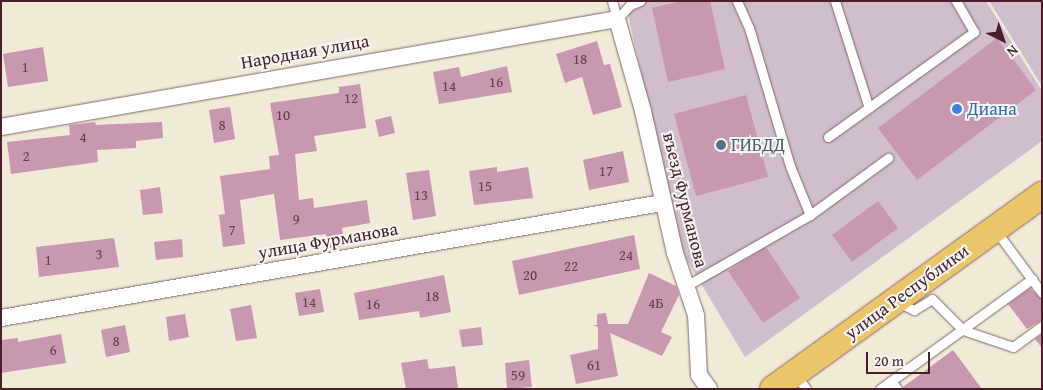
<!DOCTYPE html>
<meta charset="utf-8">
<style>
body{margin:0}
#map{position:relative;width:1043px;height:390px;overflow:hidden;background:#f1ead6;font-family:"Gentium Book Plus",serif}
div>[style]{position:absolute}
.industrial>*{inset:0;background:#d0bdcd}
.building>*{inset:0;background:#c798b0}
.roads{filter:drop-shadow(0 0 1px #846667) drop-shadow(0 0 1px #846667)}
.service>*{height:9px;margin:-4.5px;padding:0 4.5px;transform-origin:4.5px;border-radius:4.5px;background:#fff}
.minor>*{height:16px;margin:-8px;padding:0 8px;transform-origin:8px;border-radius:8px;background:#fff}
.primary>*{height:26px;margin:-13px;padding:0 13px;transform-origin:13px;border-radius:13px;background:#ebc669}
.dots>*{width:14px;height:14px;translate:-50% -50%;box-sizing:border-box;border:2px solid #f6f6f2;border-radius:50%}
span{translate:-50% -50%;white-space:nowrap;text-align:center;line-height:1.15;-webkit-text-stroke:4px #f6f6f2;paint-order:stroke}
.number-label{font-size:15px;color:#693d4c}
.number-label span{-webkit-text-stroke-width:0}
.street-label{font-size:18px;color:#4a1f2b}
.shop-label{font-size:18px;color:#366cbe}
.left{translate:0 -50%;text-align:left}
.service-label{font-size:18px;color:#4e5e75}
.frame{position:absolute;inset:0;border:2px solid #4a1f2b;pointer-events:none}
.north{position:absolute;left:978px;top:15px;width:50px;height:50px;-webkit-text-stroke:4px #f6f6f2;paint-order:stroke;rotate:139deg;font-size:14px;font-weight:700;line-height:20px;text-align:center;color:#4a1f2b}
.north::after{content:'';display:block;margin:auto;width:18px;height:22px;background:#4a1f2b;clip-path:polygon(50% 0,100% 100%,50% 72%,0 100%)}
.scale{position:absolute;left:866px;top:352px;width:64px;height:22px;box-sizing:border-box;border:2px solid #4a1f2b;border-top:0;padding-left:6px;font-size:15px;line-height:18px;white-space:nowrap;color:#4a1f2b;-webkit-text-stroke:4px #f6f6f2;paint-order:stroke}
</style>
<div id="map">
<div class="industrial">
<div style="clip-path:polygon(644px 1px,986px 1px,1042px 91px,1042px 141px,745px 357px,681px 250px,627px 10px)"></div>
<div style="clip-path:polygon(989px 1px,1042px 1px,1042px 86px)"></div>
</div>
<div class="building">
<div style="clip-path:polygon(682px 1px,710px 1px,725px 69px,668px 82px,652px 8px)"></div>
<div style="clip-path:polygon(997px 38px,1036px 90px,917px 180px,878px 128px)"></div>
<div style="clip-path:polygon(597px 41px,604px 65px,610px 64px,622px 107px,593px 115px,582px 77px,565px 83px,556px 54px)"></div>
<div style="clip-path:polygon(43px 47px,48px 81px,8px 87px,3px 54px)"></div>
<div style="clip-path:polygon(507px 66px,512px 92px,439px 104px,433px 72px,459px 67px,461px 77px)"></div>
<div style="clip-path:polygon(360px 84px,366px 128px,314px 136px,317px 151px,295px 154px,299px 200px,313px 198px,314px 208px,367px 200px,370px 223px,342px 228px,345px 246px,328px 248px,326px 234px,280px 240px,274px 194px,240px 200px,245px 244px,223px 247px,219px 215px,225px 214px,220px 176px,270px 169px,269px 156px,279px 155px,270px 103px,339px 93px,339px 87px)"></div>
<div style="clip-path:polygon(746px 95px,768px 177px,696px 196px,674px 114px)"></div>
<div style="clip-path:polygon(230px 107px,235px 139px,214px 143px,209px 110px)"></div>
<div style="clip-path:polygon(391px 116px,395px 133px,379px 137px,375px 120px)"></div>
<div style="clip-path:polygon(95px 122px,96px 125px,162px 122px,163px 138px,136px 141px,136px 148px,97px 150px,98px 162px,11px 174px,7px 142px,70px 135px,69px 125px)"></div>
<div style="clip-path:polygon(623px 151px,629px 182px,589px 190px,583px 160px)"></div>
<div style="clip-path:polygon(497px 167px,497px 172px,528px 167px,533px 198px,474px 205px,469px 171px)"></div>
<div style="clip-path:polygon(429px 170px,436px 216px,413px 220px,406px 173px)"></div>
<div style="clip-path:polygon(160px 187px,163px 213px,143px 215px,140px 190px)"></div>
<div style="clip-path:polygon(878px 201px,898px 228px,852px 262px,832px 235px)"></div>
<div style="clip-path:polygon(634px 235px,640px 269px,519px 295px,512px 261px)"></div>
<div style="clip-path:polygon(114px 238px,119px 267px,39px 277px,36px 247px)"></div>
<div style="clip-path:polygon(182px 239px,183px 257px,156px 260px,154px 242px)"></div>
<div style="clip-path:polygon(766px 247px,800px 298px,763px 323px,728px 271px)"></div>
<div style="clip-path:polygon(649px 273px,676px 286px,679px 295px,661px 332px,672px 337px,662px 356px,610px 333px,618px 376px,576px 384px,570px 355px,598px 349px,598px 327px,592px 325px,597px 325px,597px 314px,606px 313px,608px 324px,628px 324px)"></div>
<div style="clip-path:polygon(444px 275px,451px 312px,420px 318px,419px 311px,359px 320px,354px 293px)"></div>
<div style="clip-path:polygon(1030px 288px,1042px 299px,1042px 320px,1027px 329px,1008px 304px)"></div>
<div style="clip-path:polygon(320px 289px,324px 312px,299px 316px,295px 293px)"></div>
<div style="clip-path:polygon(251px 305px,257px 338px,236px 341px,230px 309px)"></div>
<div style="clip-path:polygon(185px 314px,189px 337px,169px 341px,166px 317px)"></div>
<div style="clip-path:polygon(125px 325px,130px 352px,106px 357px,101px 330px)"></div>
<div style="clip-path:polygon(481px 327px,483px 345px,462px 347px,459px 330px)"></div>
<div style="clip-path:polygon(61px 334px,66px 363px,1px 373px,1px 340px,18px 338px,18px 342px)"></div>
<div style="clip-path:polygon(1042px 334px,1042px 348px,1035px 339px)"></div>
<div style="clip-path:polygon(953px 350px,982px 389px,903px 389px,903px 387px)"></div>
<div style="clip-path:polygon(427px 359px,429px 369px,455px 366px,458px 389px,406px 389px,401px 363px)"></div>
<div style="clip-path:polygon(529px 360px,532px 387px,507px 389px,505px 363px)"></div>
</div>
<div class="roads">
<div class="service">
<div style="left:612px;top:1px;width:19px;rotate:74deg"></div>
<div style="left:835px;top:1px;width:112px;rotate:72.4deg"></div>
<div style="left:617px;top:19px;width:19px;rotate:-47deg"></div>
<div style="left:630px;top:5px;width:11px;rotate:-22deg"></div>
<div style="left:828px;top:137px;width:180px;rotate:-35.7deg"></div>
<div style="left:974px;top:32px;width:36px;rotate:-120deg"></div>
<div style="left:810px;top:215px;width:97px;rotate:-36.2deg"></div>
<div style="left:996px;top:231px;width:77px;rotate:53.4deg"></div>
<div style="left:686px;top:286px;width:143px;rotate:-29.8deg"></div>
<div style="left:810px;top:215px;width:53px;rotate:-112.2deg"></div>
<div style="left:790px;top:166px;width:144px;rotate:-106.5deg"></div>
<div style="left:749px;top:28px;width:30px;rotate:-114deg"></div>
<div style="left:900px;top:303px;width:16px;rotate:27deg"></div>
<div style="left:914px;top:310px;width:21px;rotate:-31deg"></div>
<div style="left:932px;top:299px;width:44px;rotate:45deg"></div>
<div style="left:963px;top:330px;width:53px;rotate:18.8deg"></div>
<div style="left:1013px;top:347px;width:36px;rotate:-36deg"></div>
<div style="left:796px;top:375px;width:17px;rotate:54deg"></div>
<div style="left:891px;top:381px;width:10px;rotate:53deg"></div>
<div style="left:880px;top:389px;width:188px;rotate:-35.9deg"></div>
</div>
<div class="minor">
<div style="left:1px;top:127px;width:625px;rotate:-9.94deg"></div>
<div style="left:617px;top:19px;width:96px;rotate:74.2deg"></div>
<div style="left:643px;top:111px;width:146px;rotate:77.3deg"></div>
<div style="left:675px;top:253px;width:65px;rotate:71.3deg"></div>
<div style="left:696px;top:315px;width:60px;rotate:87.1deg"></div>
<div style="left:699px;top:375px;width:17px;rotate:54deg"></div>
<div style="left:1px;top:318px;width:671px;rotate:-9.87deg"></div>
</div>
<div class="primary">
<div style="left:773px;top:389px;width:332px;rotate:-35.8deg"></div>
</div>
</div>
<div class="dots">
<div style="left:957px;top:109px;background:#3f7fe0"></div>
<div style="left:721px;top:145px;background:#5c6f8a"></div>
</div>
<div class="number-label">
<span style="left:580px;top:59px">18</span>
<span style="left:25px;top:67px">1</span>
<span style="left:496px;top:82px">16</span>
<span style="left:449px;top:86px">14</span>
<span style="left:351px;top:98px">12</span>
<span style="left:283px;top:115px">10</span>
<span style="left:222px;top:125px">8</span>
<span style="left:83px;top:137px">4</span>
<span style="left:26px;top:156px">2</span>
<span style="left:606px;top:171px">17</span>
<span style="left:485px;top:186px">15</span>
<span style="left:421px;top:195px">13</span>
<span style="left:296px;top:219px">9</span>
<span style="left:232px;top:230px">7</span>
<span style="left:99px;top:254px">3</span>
<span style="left:626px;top:255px">24</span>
<span style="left:48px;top:260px">1</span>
<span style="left:571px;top:266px">22</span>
<span style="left:530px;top:275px">20</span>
<span style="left:432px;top:296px">18</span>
<span style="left:309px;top:302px">14</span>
<span style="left:656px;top:303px">4Б</span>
<span style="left:373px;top:304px">16</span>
<span style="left:116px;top:341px">8</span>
<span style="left:53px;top:350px">6</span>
<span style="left:594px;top:365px">61</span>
<span style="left:518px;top:375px">59</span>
</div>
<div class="street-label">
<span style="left:305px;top:52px;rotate:-10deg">Народная улица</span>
<span style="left:685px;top:200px;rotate:76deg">въезд Фурманова</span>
<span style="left:328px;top:241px;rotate:-10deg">улица Фурманова</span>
<span style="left:907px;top:292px;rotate:-36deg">улица Республики</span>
</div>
<div class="shop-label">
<span class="left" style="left:967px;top:109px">Диана</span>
</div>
<div class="service-label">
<span class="left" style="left:731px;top:145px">ГИБДД</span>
</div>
<div class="frame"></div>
<div class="north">N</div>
<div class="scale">20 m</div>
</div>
